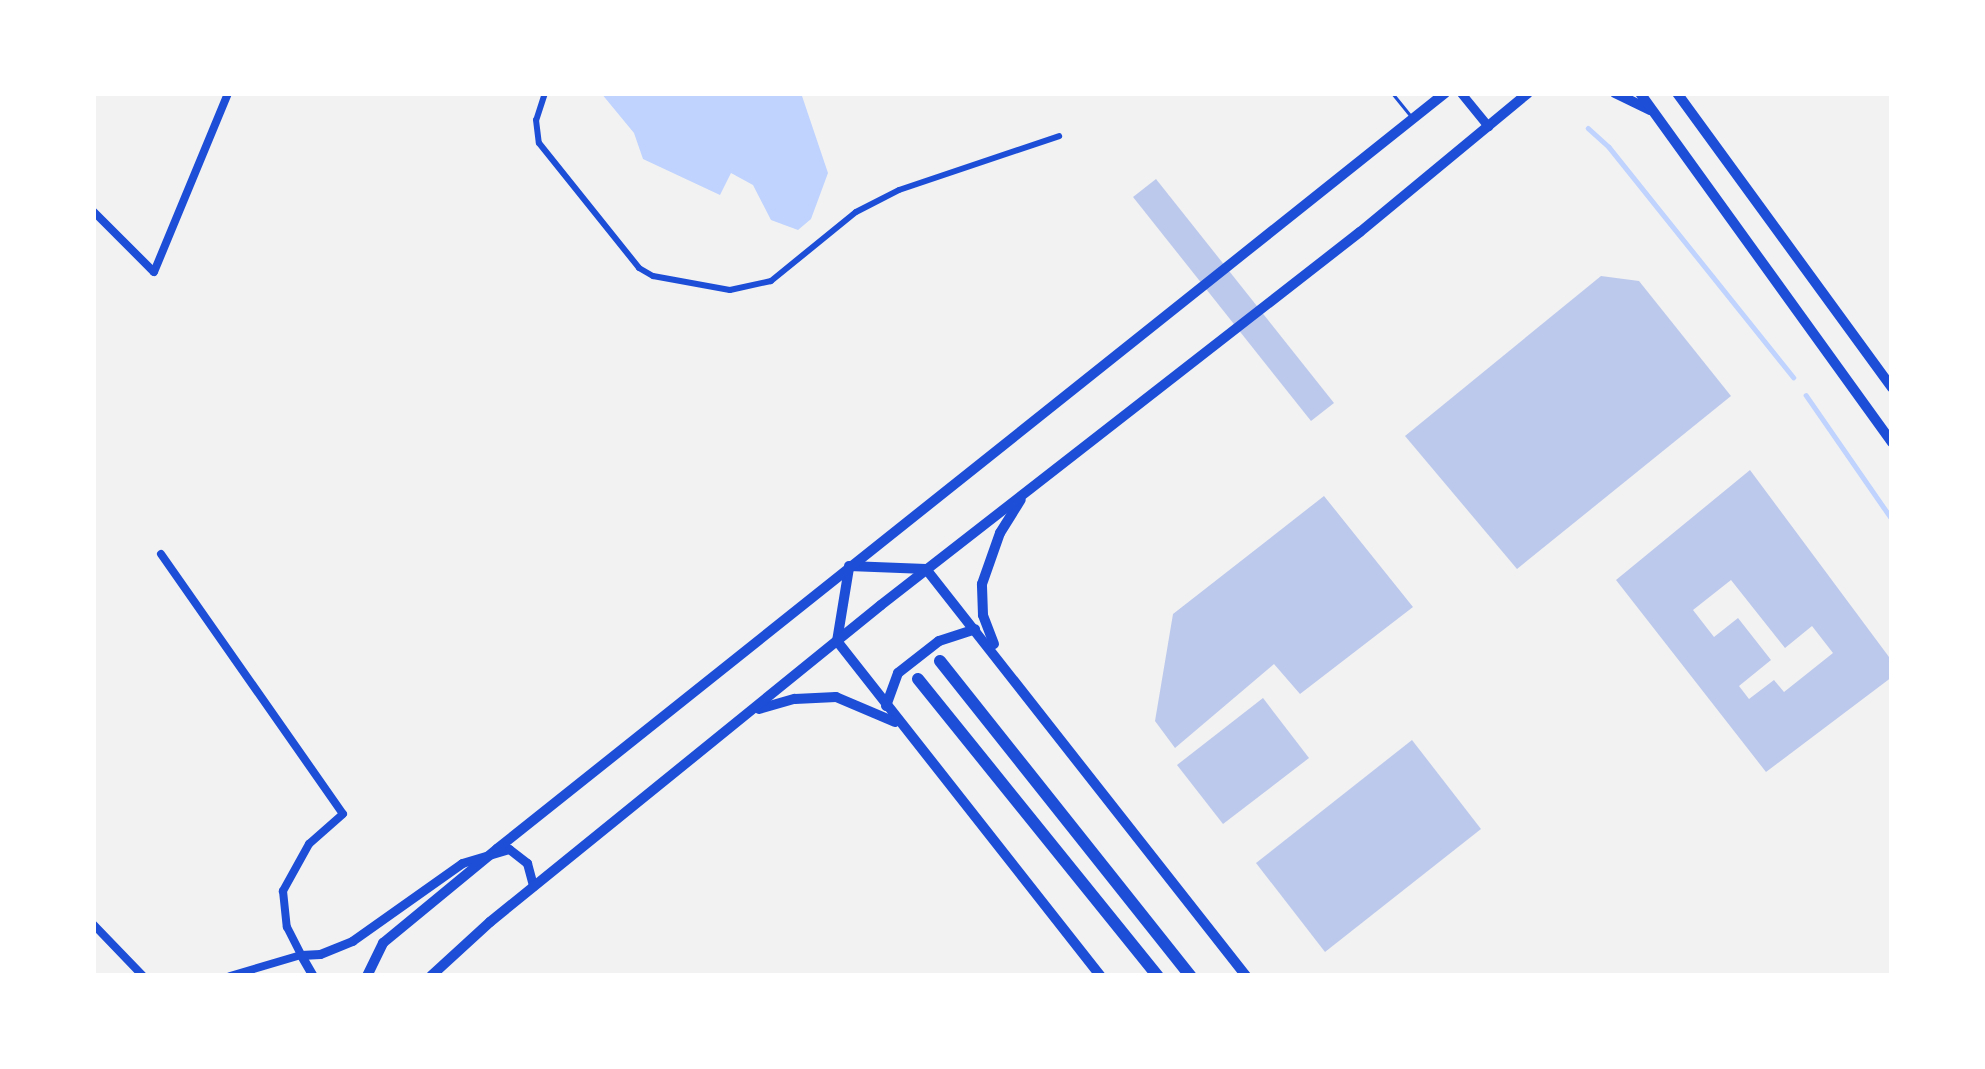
<!DOCTYPE html>
<style>
body{margin:0}
#map{position:relative;width:1985px;height:1069px;overflow:hidden;background:#f2f2f2;font-family:"PT Sans Narrow",sans-serif}
div>[style]{position:absolute}
.water>*{inset:0;background:#bfd3fe}
.stream>*{height:4.5px;margin:-2.25px;padding:0 2.25px;transform-origin:2.25px;border-radius:2.25px;background:#bfd3fe}
.building>*{inset:0;background:#bdc9ec}
.service>*{height:3px;margin:-1.5px;padding:0 1.5px;transform-origin:1.5px;border-radius:1.5px;background:#1d4ed8}
.pedestrian>*{height:6px;margin:-3px;padding:0 3px;transform-origin:3px;border-radius:3px;background:#1d4ed8}
.minor>*{height:8px;margin:-4px;padding:0 4px;transform-origin:4px;border-radius:4px;background:#1d4ed8}
.tertiary>*{height:9px;margin:-4.5px;padding:0 4.5px;transform-origin:4.5px;border-radius:4.5px;background:#1d4ed8}
.secondary>*{height:10px;margin:-5px;padding:0 5px;transform-origin:5px;border-radius:5px;background:#1d4ed8}
.primary>*{height:12px;margin:-6px;padding:0 6px;transform-origin:6px;border-radius:6px;background:#1d4ed8}
span{translate:-50% -50%;white-space:nowrap;text-align:center;line-height:1.15;-webkit-text-stroke:10px #fff;paint-order:stroke}
.frame{position:absolute;inset:0;border:96px solid #fff;pointer-events:none}
</style>
<div id="map">
<div class="water">
<div style="clip-path:polygon(601px 93px,801px 93px,828px 173px,811px 219px,798px 230px,771px 220px,753px 185px,731px 173px,720px 195px,643px 159px,634px 133px)"></div>
</div>
<div class="stream">
<div style="left:1588px;top:128px;width:28px;rotate:42deg"></div>
<div style="left:1609px;top:147px;width:295px;rotate:51.3deg"></div>
<div style="left:1806px;top:395px;width:151px;rotate:55.3deg"></div>
</div>
<div class="building">
<div style="clip-path:polygon(1156px 179px,1334px 403px,1311px 421px,1133px 197px)"></div>
<div style="clip-path:polygon(1601px 276px,1639px 281px,1731px 396px,1517px 569px,1405px 436px)"></div>
<div style="clip-path:polygon(evenodd,1750px 470px,1892px 661px,1892px 677px,1766px 772px,1616px 580px,1750px 470px,1731px 580px,1785px 648px,1812px 626px,1833px 653px,1784px 692px,1774px 680px,1749px 699px,1739px 686px,1771px 660px,1738px 618px,1714px 637px,1693px 610px,1731px 580px)"></div>
<div style="clip-path:polygon(1324px 496px,1413px 607px,1300px 694px,1274px 664px,1175px 748px,1155px 721px,1173px 614px)"></div>
<div style="clip-path:polygon(1263px 698px,1309px 758px,1223px 824px,1177px 765px)"></div>
<div style="clip-path:polygon(1412px 740px,1481px 829px,1325px 952px,1256px 863px)"></div>
</div>
<div class="service">
<div style="left:1392px;top:93px;width:28px;rotate:51deg"></div>
</div>
<div class="pedestrian">
<div style="left:545px;top:93px;width:28px;rotate:108deg"></div>
<div style="left:536px;top:120px;width:23px;rotate:83deg"></div>
<div style="left:539px;top:143px;width:160px;rotate:51.3deg"></div>
<div style="left:639px;top:268px;width:16px;rotate:30deg"></div>
<div style="left:653px;top:276px;width:78px;rotate:10.3deg"></div>
<div style="left:730px;top:290px;width:42px;rotate:-12.4deg"></div>
<div style="left:771px;top:281px;width:109px;rotate:-39.1deg"></div>
<div style="left:856px;top:212px;width:48px;rotate:-27.1deg"></div>
<div style="left:899px;top:190px;width:169px;rotate:-18.6deg"></div>
</div>
<div class="minor">
<div style="left:93px;top:211px;width:86px;rotate:45deg"></div>
<div style="left:154px;top:272px;width:194px;rotate:-67.5deg"></div>
<div style="left:161px;top:554px;width:317px;rotate:55deg"></div>
<div style="left:343px;top:814px;width:45px;rotate:138.6deg"></div>
<div style="left:309px;top:844px;width:54px;rotate:119deg"></div>
<div style="left:283px;top:891px;width:36px;rotate:84deg"></div>
<div style="left:287px;top:927px;width:31px;rotate:63deg"></div>
<div style="left:301px;top:955px;width:74px;rotate:163.5deg"></div>
<div style="left:93px;top:924px;width:72px;rotate:46.1deg"></div>
</div>
<div class="tertiary">
<div style="left:1461px;top:93px;width:43px;rotate:50.7deg"></div>
<div style="left:313px;top:976px;width:24px;rotate:-120deg"></div>
<div style="left:301px;top:955px;width:19px;rotate:-3deg"></div>
<div style="left:320px;top:954px;width:35px;rotate:-22deg"></div>
<div style="left:352px;top:941px;width:135px;rotate:-35.3deg"></div>
<div style="left:462px;top:863px;width:49px;rotate:-16.6deg"></div>
<div style="left:509px;top:849px;width:23px;rotate:38deg"></div>
<div style="left:527px;top:863px;width:24px;rotate:75deg"></div>
</div>
<div class="secondary">
<div style="left:1615px;top:93px;width:39px;rotate:26deg"></div>
<div style="left:1640px;top:93px;width:431px;rotate:54.2deg"></div>
<div style="left:1677px;top:93px;width:365px;rotate:53.9deg"></div>
<div style="left:849px;top:566px;width:77px;rotate:2.2deg"></div>
<div style="left:926px;top:569px;width:518px;rotate:51.82deg"></div>
<div style="left:849px;top:568px;width:74px;rotate:99.3deg"></div>
<div style="left:837px;top:641px;width:427px;rotate:51.8deg"></div>
<div style="left:994px;top:644px;width:31px;rotate:-111deg"></div>
<div style="left:983px;top:615px;width:31px;rotate:-92deg"></div>
<div style="left:982px;top:584px;width:54px;rotate:-70.6deg"></div>
<div style="left:1000px;top:533px;width:39px;rotate:-58deg"></div>
<div style="left:886px;top:706px;width:35px;rotate:-70deg"></div>
<div style="left:898px;top:673px;width:52px;rotate:-38deg"></div>
<div style="left:939px;top:641px;width:38px;rotate:-18deg"></div>
<div style="left:759px;top:709px;width:37px;rotate:-16deg"></div>
<div style="left:795px;top:699px;width:41px;rotate:-2.8deg"></div>
<div style="left:836px;top:697px;width:64px;rotate:23deg"></div>
<div style="left:367px;top:976px;width:37px;rotate:-64deg"></div>
<div style="left:383px;top:943px;width:148px;rotate:-39.5deg"></div>
<div style="left:497px;top:849px;width:1213px;rotate:-38.57deg"></div>
<div style="left:431px;top:976px;width:80px;rotate:-42.5deg"></div>
<div style="left:490px;top:922px;width:503px;rotate:-39.03deg"></div>
<div style="left:881px;top:605px;width:607px;rotate:-37.91deg"></div>
<div style="left:1360px;top:232px;width:218px;rotate:-39.6deg"></div>
</div>
<div class="primary">
<div style="left:940px;top:661px;width:403px;rotate:51.5deg"></div>
<div style="left:918px;top:679px;width:382px;rotate:51.1deg"></div>
</div>
<div class="frame"></div>
</div>
